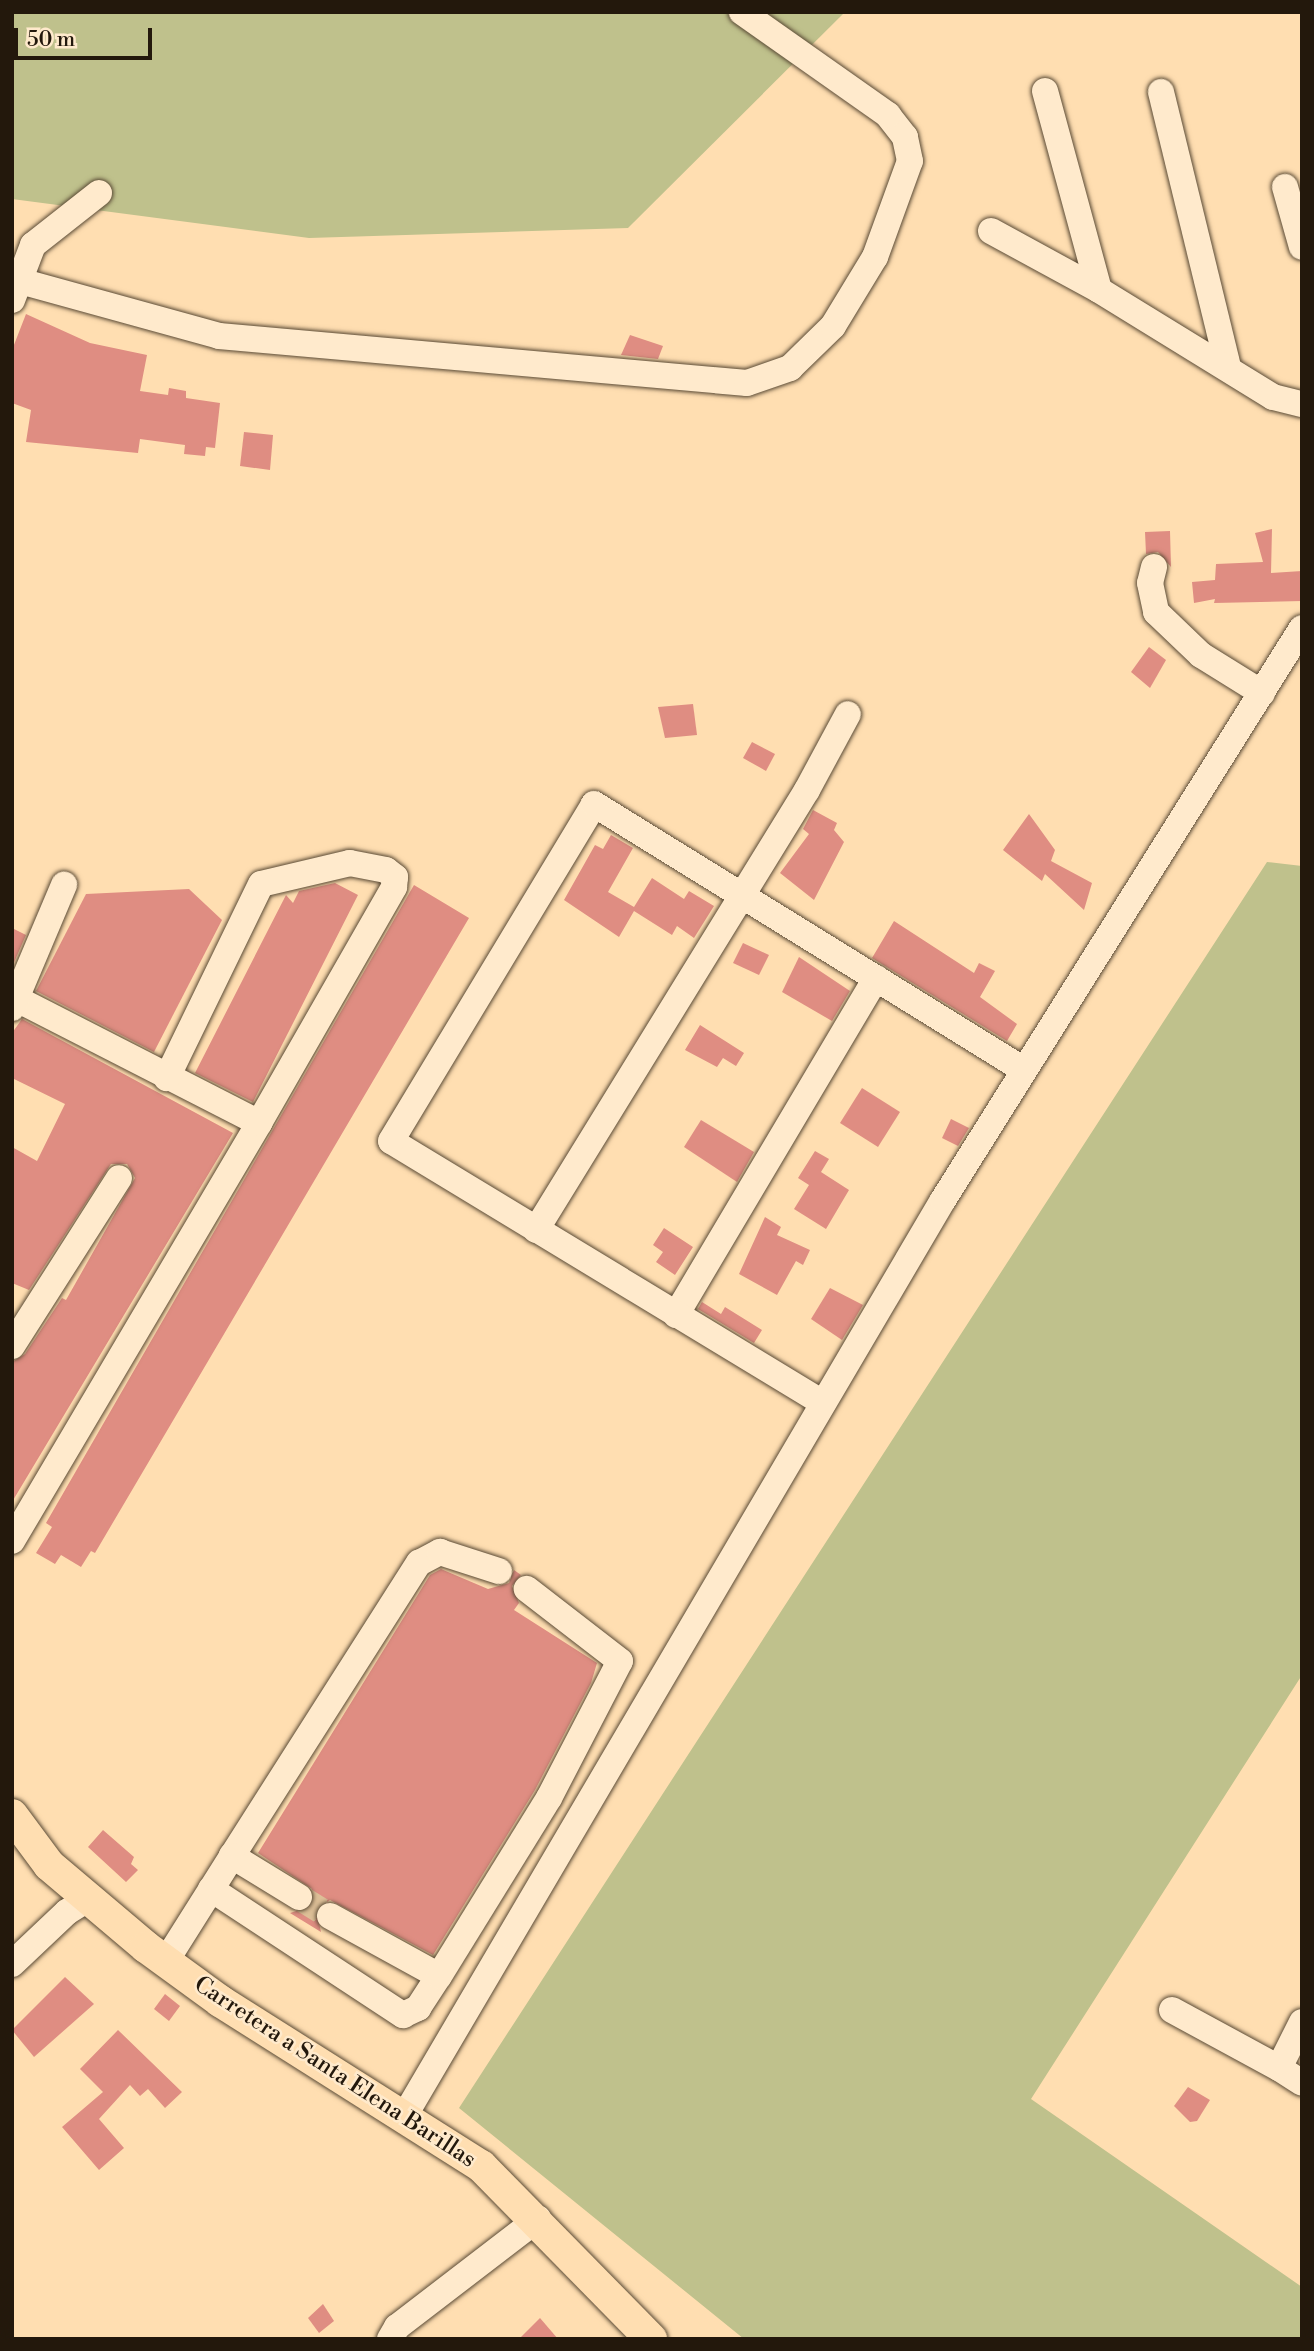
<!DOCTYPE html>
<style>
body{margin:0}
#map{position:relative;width:1314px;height:2351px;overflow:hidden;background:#ffdeb1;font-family:"Libre Bodoni",serif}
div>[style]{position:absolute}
.green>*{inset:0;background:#bfc18c}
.building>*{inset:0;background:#df8d82}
.minor-tunnel>*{height:26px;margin-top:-13px;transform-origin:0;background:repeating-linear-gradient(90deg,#dec098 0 26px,transparent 0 39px)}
.roads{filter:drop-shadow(0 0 2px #5a4a35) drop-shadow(0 0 2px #5a4a35)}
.minor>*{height:26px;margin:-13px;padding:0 13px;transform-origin:13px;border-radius:13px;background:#ffeacc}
.major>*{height:32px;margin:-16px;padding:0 16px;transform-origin:16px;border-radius:16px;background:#ffdeb1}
span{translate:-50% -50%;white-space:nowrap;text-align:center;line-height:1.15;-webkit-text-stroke:5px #ffeacc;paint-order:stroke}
.street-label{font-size:23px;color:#23180c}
.frame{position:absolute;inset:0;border:14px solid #23180c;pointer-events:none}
.scale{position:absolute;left:14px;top:28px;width:138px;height:32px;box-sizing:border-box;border:4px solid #23180c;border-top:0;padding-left:9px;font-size:21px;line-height:24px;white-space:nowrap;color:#23180c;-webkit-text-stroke:5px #ffeacc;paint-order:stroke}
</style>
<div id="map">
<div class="green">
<div style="clip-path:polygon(12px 12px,845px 12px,628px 228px,309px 238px,12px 199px)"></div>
<div style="clip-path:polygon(1267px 862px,1302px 866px,1302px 1675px,1031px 2099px,1302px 2287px,1302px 2339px,744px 2339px,459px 2108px)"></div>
</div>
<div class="building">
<div style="clip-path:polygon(26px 314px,90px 343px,147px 355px,140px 391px,168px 395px,169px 388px,186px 391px,186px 398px,220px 403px,215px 448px,206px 447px,205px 456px,184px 454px,185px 445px,140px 439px,138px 453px,26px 442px,31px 410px,12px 403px,12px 350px)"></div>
<div style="clip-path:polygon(630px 335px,663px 346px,658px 359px,621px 355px)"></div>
<div style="clip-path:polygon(244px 432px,273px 435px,270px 470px,240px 466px)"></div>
<div style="clip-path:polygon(1272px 529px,1271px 573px,1302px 571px,1302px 601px,1214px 603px,1215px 599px,1194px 603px,1192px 582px,1215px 580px,1216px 564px,1263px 562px,1255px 533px)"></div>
<div style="clip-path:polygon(1170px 531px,1171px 567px,1158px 552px,1146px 554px,1145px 532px)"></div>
<div style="clip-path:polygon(1149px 647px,1166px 660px,1150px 688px,1131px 672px)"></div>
<div style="clip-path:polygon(693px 704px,697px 735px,665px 738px,658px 707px)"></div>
<div style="clip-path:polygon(752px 742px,775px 754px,766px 771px,743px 758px)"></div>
<div style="clip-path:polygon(813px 810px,837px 823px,834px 830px,844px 842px,814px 900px,780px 873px,809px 834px,803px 829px)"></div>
<div style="clip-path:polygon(1029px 814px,1055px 850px,1051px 861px,1092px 883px,1084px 910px,1045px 874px,1042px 881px,1003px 850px)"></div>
<div style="clip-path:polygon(611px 835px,633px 848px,608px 892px,634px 907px,652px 878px,684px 899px,689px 891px,714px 906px,694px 938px,677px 926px,672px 935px,634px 911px,619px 937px,564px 900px,595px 845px,603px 849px)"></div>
<div style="clip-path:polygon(335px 883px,358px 895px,253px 1102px,195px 1073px,286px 895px,293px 903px,299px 891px)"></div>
<div style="clip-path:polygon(414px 885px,469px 918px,95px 1553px,91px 1551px,81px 1567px,61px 1555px,55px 1564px,36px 1553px,52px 1527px,46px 1523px)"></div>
<div style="clip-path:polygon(189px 889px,222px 920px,154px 1052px,36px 991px,86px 894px)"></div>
<div style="clip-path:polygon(894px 921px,974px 973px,979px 963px,995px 971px,980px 997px,1017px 1024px,1007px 1041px,872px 958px)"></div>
<div style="clip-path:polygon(12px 928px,26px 935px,12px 967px)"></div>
<div style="clip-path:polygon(743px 943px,769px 955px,759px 975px,733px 963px)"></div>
<div style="clip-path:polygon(799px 957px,850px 991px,832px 1021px,782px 992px)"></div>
<div style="clip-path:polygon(22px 1019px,233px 1133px,12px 1502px,12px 1362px,25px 1354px,62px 1298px,66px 1300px,135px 1178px,127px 1164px,111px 1164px,29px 1290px,12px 1283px,12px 1147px,37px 1161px,65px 1104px,12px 1078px,12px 1033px)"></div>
<div style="clip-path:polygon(700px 1025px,744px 1053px,736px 1066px,723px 1058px,717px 1067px,685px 1050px)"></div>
<div style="clip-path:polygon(862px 1088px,900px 1112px,878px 1147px,840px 1123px)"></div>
<div style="clip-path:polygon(951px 1119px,969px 1128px,958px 1146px,942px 1138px)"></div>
<div style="clip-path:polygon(701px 1120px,754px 1152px,737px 1182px,684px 1147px)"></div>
<div style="clip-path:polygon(815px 1151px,829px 1159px,821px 1172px,849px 1190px,826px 1229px,794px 1209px,809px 1185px,798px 1178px)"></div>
<div style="clip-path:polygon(765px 1217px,781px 1227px,777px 1235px,810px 1250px,803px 1265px,796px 1261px,777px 1295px,739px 1274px)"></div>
<div style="clip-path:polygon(664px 1228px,693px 1247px,675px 1275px,656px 1262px,663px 1252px,653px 1245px)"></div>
<div style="clip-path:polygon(830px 1288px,863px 1305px,842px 1340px,811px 1319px)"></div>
<div style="clip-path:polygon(702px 1302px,721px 1314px,725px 1307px,762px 1330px,754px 1343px,698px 1309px)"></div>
<div style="clip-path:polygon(441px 1569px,488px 1589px,509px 1583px,514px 1570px,521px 1575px,512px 1586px,519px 1603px,514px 1610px,597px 1663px,591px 1683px,535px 1790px,433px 1955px,330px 1900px,316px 1909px,321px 1932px,290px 1913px,312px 1906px,312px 1889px,258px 1853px,430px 1575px)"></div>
<div style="clip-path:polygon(103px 1830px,134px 1857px,131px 1864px,138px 1870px,126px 1882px,88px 1847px)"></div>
<div style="clip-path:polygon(65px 1977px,94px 2004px,34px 2057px,12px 2030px)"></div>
<div style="clip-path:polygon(165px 1994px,180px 2006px,169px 2021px,154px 2009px)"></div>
<div style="clip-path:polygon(118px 2030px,182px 2092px,165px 2108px,148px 2089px,140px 2096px,130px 2085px,99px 2119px,124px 2148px,99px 2170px,62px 2127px,103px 2092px,80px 2069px)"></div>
<div style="clip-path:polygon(1188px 2087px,1210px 2100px,1197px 2121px,1190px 2122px,1174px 2106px)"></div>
<div style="clip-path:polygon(323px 2304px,334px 2321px,319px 2333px,308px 2318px)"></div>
<div style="clip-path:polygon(540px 2318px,558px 2339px,519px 2339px)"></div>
</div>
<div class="minor-tunnel">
<div style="left:299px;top:1897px;width:36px;rotate:32deg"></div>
</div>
<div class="roads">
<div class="minor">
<div style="left:1045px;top:91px;width:206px;rotate:74.8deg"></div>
<div style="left:1161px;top:92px;width:283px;rotate:76.3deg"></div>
<div style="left:1285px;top:187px;width:62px;rotate:74.2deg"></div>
<div style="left:991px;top:231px;width:123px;rotate:28.6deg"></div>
<div style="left:1099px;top:290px;width:204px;rotate:31.6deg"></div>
<div style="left:1273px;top:397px;width:30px;rotate:14deg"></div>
<div style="left:20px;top:281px;width:206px;rotate:15.4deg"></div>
<div style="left:219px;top:336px;width:530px;rotate:5.09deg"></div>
<div style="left:747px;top:383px;width:46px;rotate:-19.2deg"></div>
<div style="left:790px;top:368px;width:60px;rotate:-44.3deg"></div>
<div style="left:833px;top:326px;width:81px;rotate:-58.7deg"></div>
<div style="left:875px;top:257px;width:102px;rotate:-70deg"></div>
<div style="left:910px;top:161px;width:25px;rotate:-102deg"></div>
<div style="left:905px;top:137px;width:28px;rotate:-128deg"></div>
<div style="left:888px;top:115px;width:179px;rotate:-144.8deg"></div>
<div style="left:12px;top:300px;width:59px;rotate:-69.1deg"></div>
<div style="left:33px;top:245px;width:84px;rotate:-38.2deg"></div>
<div style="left:1154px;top:567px;width:16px;rotate:104deg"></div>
<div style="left:1150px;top:583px;width:30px;rotate:78deg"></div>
<div style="left:1156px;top:612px;width:62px;rotate:43.7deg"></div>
<div style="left:1201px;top:655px;width:72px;rotate:31.9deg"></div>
<div style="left:17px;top:999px;width:272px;rotate:27.1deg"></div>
<div style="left:12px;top:1008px;width:134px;rotate:-67.1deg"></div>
<div style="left:536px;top:1230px;width:517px;rotate:-58.37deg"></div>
<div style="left:807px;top:790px;width:86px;rotate:-61.7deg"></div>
<div style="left:676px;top:1315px;width:392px;rotate:-59.3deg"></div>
<div style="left:12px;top:1346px;width:199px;rotate:-57.5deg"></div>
<div style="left:823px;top:1403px;width:505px;rotate:-148.76deg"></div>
<div style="left:391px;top:1141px;width:393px;rotate:-58.9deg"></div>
<div style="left:594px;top:804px;width:506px;rotate:31.74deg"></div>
<div style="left:12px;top:1541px;width:486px;rotate:-59.4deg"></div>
<div style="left:259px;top:1123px;width:272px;rotate:-60.2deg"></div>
<div style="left:394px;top:887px;width:10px;rotate:-84deg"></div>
<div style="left:395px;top:877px;width:11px;rotate:-142deg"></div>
<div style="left:386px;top:870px;width:37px;rotate:-169deg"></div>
<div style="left:350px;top:863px;width:91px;rotate:166.7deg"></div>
<div style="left:261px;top:884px;width:216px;rotate:115.9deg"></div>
<div style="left:211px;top:1889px;width:230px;rotate:33.3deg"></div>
<div style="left:403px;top:2015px;width:17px;rotate:-25deg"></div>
<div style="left:418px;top:2008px;width:38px;rotate:-57deg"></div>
<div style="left:299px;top:1897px;width:79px;rotate:-148.5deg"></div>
<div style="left:232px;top:1856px;width:348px;rotate:-57.5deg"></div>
<div style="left:419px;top:1563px;width:24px;rotate:-28deg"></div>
<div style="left:440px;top:1552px;width:62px;rotate:17.9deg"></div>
<div style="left:330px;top:1916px;width:124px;rotate:28.8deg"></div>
<div style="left:439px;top:1976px;width:209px;rotate:-58.3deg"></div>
<div style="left:549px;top:1798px;width:154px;rotate:-62.6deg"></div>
<div style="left:620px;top:1661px;width:118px;rotate:-142.3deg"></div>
<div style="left:166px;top:1961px;width:124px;rotate:-57.8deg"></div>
<div style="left:12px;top:1964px;width:76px;rotate:-43.4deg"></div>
<div style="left:67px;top:1912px;width:25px;rotate:-32deg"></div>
<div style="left:1172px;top:2010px;width:122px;rotate:28.5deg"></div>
<div style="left:1302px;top:2022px;width:51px;rotate:116.6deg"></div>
<div style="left:1279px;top:2068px;width:27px;rotate:33deg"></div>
<div style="left:405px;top:2115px;width:1061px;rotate:-59.55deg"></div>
<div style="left:943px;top:1200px;width:675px;rotate:-57.89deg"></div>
<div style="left:390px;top:2339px;width:14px;rotate:-60deg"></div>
<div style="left:397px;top:2327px;width:178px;rotate:-37.5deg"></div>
</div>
<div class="major">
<div style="left:12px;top:1815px;width:62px;rotate:53.5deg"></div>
<div style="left:49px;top:1865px;width:127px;rotate:40.2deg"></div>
<div style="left:146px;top:1947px;width:92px;rotate:36.1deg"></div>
<div style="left:220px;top:2001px;width:309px;rotate:32.3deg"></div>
<div style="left:481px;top:2166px;width:243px;rotate:45.5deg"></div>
</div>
</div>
<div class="street-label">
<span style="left:335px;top:2072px;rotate:33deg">Carretera a Santa Elena Barillas</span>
</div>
<div class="frame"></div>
<div class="scale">50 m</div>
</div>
